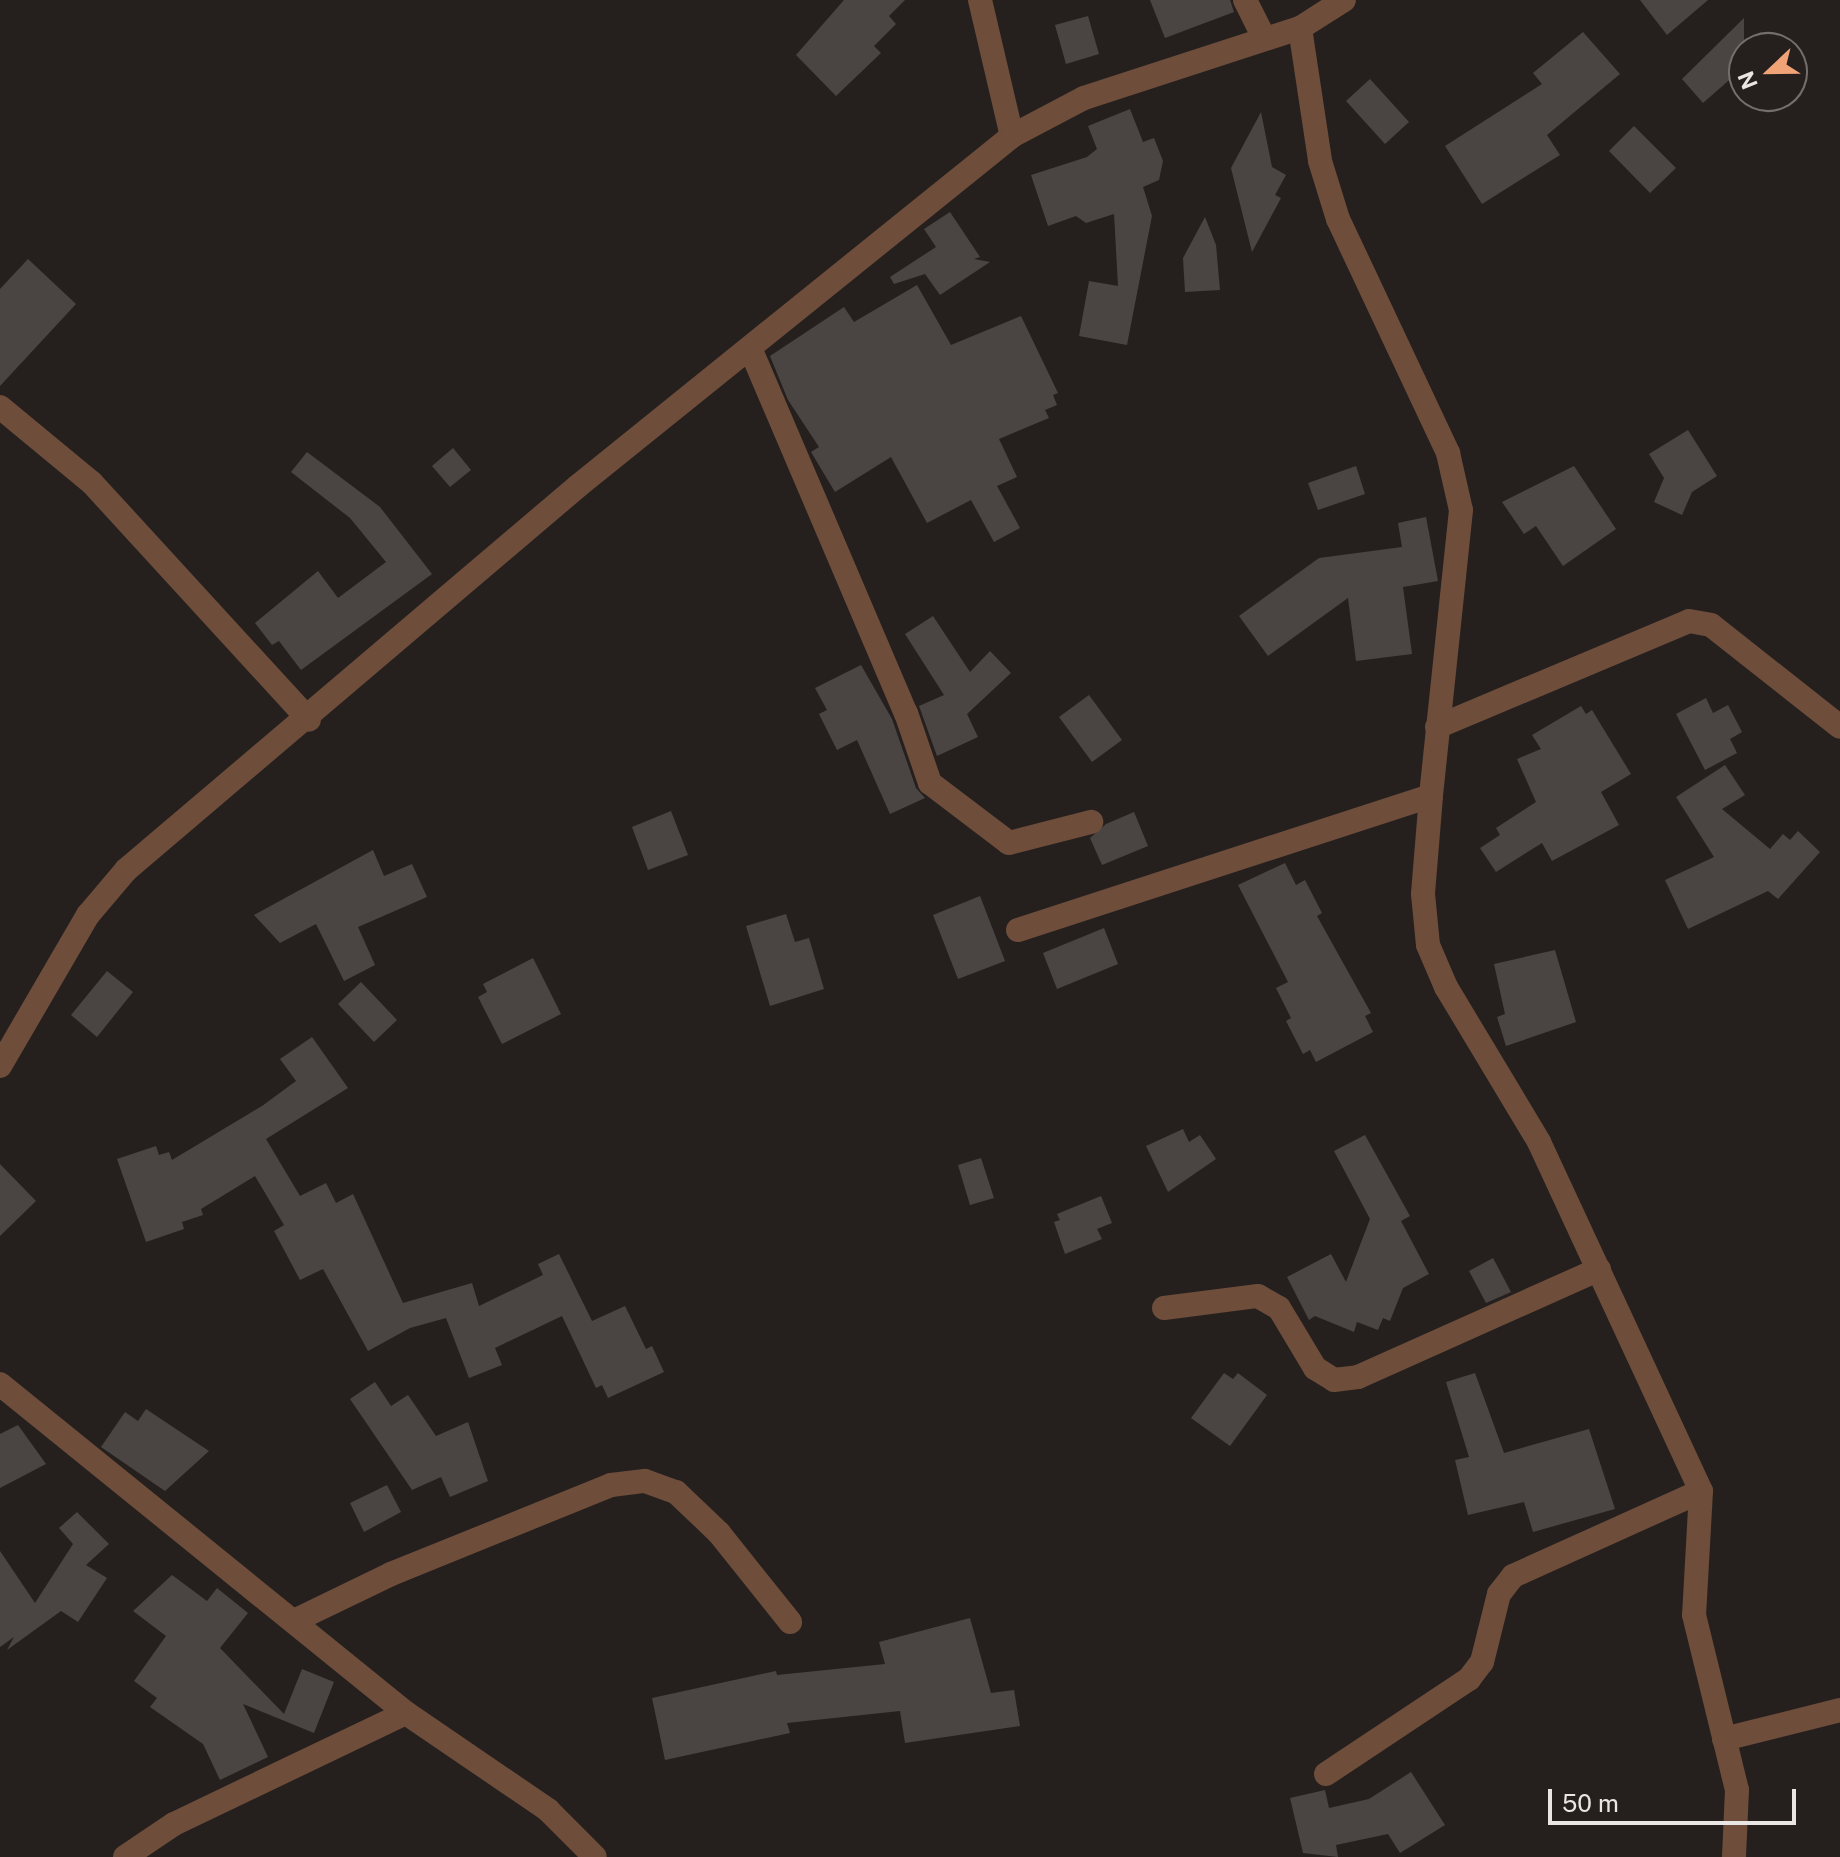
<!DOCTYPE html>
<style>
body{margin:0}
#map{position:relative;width:1840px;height:1857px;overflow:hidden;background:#25201e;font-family:"Public Sans",sans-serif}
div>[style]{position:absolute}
.building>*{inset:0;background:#4a4542}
.minor>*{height:24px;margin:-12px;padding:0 12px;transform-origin:12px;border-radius:12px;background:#6e4d3b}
span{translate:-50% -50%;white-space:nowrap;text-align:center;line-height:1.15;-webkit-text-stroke:8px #25201e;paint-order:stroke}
.north{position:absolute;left:1728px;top:32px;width:80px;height:80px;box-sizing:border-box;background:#25201e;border:2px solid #736f6d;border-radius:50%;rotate:248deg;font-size:22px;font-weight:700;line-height:32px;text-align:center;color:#e9e6e4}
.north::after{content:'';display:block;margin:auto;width:28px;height:36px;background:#efa377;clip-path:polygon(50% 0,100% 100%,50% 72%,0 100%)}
.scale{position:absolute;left:1548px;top:1789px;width:248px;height:36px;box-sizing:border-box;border:4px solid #e9e6e4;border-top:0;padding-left:10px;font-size:24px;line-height:28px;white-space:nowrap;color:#e9e6e4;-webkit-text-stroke:6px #25201e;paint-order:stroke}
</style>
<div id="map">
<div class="building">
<div style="clip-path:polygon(844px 0,905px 0,889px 16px,896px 24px,874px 46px,881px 53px,836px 96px,796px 55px)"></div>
<div style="clip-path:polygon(1150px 0,1230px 0,1234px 12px,1165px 38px)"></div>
<div style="clip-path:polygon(1640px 0,1708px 0,1667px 35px)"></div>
<div style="clip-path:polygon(1088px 16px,1099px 54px,1066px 64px,1055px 25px)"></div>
<div style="clip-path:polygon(1744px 18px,1744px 67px,1703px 103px,1682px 79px)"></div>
<div style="clip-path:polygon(1583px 32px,1620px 74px,1547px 135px,1560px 155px,1482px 204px,1445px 146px,1542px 84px,1533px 73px)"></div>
<div style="clip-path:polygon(1370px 79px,1409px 122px,1385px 144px,1346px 101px)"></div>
<div style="clip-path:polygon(1130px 109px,1143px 142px,1154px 138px,1163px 161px,1159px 180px,1143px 187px,1152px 216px,1127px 345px,1079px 336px,1089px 281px,1118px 286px,1114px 214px,1086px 223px,1076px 216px,1048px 226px,1031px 175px,1087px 157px,1097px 149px,1088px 126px)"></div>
<div style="clip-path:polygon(1261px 112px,1272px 167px,1286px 175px,1275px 195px,1281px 198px,1252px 252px,1231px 168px)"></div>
<div style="clip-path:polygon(1634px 126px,1676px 168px,1650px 193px,1609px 151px)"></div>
<div style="clip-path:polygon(950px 212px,980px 257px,974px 259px,990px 262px,940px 295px,925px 274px,894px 284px,890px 277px,936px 247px,924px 229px)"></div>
<div style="clip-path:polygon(1205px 217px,1216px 245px,1220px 290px,1185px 292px,1183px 258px)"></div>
<div style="clip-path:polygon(28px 259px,76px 304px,0 386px,0 289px)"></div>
<div style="clip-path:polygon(917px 285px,951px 345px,1021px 316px,1058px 393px,1053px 395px,1057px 405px,1045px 410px,1049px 418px,999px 439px,1017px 477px,997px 486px,1020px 528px,994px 542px,971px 500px,927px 523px,891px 457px,835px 492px,811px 452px,819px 447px,788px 400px,770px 356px,844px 307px,854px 322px)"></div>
<div style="clip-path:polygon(1688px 430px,1717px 476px,1692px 492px,1682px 515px,1654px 502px,1664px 478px,1649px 454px)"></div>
<div style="clip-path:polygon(453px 448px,471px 470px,450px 487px,432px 466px)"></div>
<div style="clip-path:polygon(307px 452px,380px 507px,432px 574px,301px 670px,279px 641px,272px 645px,255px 623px,318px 571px,338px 598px,386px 562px,350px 518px,291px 472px)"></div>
<div style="clip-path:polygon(1356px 466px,1365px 494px,1318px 510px,1308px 483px)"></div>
<div style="clip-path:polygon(1574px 466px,1616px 529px,1563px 566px,1536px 526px,1524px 534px,1502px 502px)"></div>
<div style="clip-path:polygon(1426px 517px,1438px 581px,1403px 587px,1412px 654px,1356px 661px,1348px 598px,1268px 656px,1239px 616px,1319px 558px,1402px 547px,1398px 523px)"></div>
<div style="clip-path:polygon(933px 616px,970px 672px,990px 651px,1011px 673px,967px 714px,978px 737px,937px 756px,919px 706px,944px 695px,905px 634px)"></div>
<div style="clip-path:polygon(861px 665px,892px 719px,916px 788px,925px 798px,890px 814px,857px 740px,837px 750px,819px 714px,827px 710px,815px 688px)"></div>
<div style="clip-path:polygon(1089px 695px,1122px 740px,1092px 762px,1059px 717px)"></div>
<div style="clip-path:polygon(1706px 698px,1713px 713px,1728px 705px,1742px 732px,1730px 739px,1737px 753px,1705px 770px,1676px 714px)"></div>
<div style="clip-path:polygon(1581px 706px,1586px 714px,1592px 710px,1631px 774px,1601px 792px,1619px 825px,1552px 861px,1542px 843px,1496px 872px,1480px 848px,1500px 835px,1496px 828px,1536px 802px,1517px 759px,1541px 749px,1532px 735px)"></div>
<div style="clip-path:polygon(1725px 765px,1745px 795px,1722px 809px,1770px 849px,1783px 834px,1790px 840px,1798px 831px,1820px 852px,1778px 899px,1768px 891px,1688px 929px,1665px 880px,1714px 857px,1676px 797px)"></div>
<div style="clip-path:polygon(671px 811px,688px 855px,648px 870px,632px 827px)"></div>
<div style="clip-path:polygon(1134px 812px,1148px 846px,1102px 865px,1090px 838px,1106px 824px)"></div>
<div style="clip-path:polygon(373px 850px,384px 876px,412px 864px,427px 897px,358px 927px,375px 965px,344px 981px,316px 924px,280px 943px,254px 915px)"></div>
<div style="clip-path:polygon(1285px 863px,1296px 885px,1305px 880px,1322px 913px,1317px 916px,1371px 1013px,1365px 1016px,1373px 1032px,1316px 1062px,1310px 1050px,1303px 1054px,1286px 1021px,1291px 1018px,1276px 988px,1288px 982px,1238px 885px)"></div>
<div style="clip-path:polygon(980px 896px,1005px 961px,958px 979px,933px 915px)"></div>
<div style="clip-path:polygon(786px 914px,795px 942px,809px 938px,824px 989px,770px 1006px,746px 926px)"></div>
<div style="clip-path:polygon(1104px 928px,1118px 964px,1057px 989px,1043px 953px)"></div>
<div style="clip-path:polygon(1555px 950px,1576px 1022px,1506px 1046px,1497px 1017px,1505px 1014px,1494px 964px)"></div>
<div style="clip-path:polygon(533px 958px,561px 1014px,502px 1044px,478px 997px,487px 992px,483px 984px)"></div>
<div style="clip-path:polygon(107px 971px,133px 992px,97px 1037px,71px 1015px)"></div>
<div style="clip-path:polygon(361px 982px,397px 1020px,374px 1042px,338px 1004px)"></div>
<div style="clip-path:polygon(312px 1037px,348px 1088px,266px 1139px,300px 1196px,326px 1183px,336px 1203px,353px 1194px,403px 1303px,472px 1283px,479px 1306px,543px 1275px,538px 1264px,559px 1254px,592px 1321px,625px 1306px,646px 1349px,652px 1346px,664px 1372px,608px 1398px,602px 1385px,596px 1388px,562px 1316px,495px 1348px,502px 1365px,469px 1378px,446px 1318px,410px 1328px,368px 1351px,323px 1269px,300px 1280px,274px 1231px,284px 1225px,255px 1176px,201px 1209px,203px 1215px,182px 1222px,184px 1229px,146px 1242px,117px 1159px,156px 1146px,159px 1155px,169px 1152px,172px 1160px,262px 1106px,296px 1081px,280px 1059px)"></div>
<div style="clip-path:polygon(1183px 1129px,1189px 1142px,1200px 1135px,1216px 1159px,1168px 1192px,1146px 1146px)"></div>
<div style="clip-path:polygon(1365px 1135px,1410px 1216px,1401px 1221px,1429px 1274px,1403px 1288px,1390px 1321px,1383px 1318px,1378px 1330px,1357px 1322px,1354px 1332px,1315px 1316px,1309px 1320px,1287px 1277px,1331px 1254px,1346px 1282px,1370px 1219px,1334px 1151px)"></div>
<div style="clip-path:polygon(981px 1158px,994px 1198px,970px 1205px,958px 1165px)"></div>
<div style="clip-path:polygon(0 1164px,36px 1201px,0 1236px)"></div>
<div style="clip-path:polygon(1101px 1196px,1112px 1223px,1097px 1229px,1102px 1239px,1065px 1254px,1054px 1222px,1060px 1220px,1057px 1214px)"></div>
<div style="clip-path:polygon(1493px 1258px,1511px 1292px,1486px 1303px,1469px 1271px)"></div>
<div style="clip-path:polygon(1224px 1373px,1233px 1379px,1238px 1373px,1267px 1395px,1230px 1446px,1191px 1418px)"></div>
<div style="clip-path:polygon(1475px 1373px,1504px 1453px,1589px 1429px,1615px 1509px,1533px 1532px,1524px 1502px,1468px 1515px,1455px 1460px,1469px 1457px,1446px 1382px)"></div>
<div style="clip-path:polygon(375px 1382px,391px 1406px,408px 1395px,436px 1436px,468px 1422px,488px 1481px,450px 1497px,441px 1477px,412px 1490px,350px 1399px)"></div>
<div style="clip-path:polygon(146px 1409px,209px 1451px,165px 1491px,101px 1447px,125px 1412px,138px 1421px)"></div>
<div style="clip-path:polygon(18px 1425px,46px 1464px,0 1488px,0 1434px)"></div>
<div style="clip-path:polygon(387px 1485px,401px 1512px,364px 1532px,350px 1503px)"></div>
<div style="clip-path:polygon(77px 1512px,109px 1544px,86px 1565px,107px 1578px,78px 1622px,61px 1611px,7px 1650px,14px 1637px,0 1647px,0 1551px,35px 1603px,73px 1544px,59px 1528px)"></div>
<div style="clip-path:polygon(172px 1575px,207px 1601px,217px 1588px,248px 1613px,220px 1648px,284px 1714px,302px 1669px,334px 1682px,314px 1733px,243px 1704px,268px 1757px,220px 1780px,203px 1744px,150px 1707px,157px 1698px,134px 1681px,166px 1636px,133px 1611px)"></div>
<div style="clip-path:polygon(970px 1618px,991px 1693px,1014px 1690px,1020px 1726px,905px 1743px,900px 1711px,787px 1723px,790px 1733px,665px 1760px,652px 1698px,776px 1671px,777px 1675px,885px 1664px,879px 1642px)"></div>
<div style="clip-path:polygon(1411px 1772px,1445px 1825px,1400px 1853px,1388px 1834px,1336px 1845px,1338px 1857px,1303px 1853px,1290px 1798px,1325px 1790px,1329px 1808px,1369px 1799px)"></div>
</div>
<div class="minor">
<div style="left:980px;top:0;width:140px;rotate:76.8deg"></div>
<div style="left:1245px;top:0;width:42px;rotate:63.4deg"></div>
<div style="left:1300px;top:28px;width:134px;rotate:81.4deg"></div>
<div style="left:1320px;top:161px;width:61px;rotate:72.8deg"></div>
<div style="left:1338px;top:219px;width:259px;rotate:64.8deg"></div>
<div style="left:1448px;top:453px;width:58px;rotate:77.2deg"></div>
<div style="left:1461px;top:510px;width:288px;rotate:96deg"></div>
<div style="left:1431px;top:796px;width:98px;rotate:94.7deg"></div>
<div style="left:1423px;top:894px;width:51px;rotate:84.4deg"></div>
<div style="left:1428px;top:945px;width:46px;rotate:66.8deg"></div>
<div style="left:1446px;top:987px;width:181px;rotate:59deg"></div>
<div style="left:1539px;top:1142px;width:385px;rotate:65.1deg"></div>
<div style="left:1701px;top:1491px;width:124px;rotate:93.2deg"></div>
<div style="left:1694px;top:1615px;width:180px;rotate:76.2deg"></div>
<div style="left:1737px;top:1790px;width:67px;rotate:92.6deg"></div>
<div style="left:750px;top:348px;width:397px;rotate:66.9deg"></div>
<div style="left:906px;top:713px;width:74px;rotate:71.1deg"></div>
<div style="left:930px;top:783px;width:99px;rotate:37.2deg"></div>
<div style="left:1009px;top:843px;width:85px;rotate:-14.4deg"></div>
<div style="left:0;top:407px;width:119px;rotate:39.6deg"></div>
<div style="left:92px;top:483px;width:321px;rotate:47.5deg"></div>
<div style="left:1437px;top:727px;width:273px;rotate:-22.8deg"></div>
<div style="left:1689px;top:621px;width:22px;rotate:10deg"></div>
<div style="left:1711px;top:625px;width:164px;rotate:38.3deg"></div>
<div style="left:1018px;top:930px;width:434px;rotate:-18deg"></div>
<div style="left:0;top:1066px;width:175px;rotate:-59.8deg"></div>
<div style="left:88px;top:915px;width:59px;rotate:-49.8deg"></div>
<div style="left:126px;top:870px;width:593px;rotate:-40.35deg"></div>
<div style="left:578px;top:486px;width:558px;rotate:-38.88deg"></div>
<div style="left:1012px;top:136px;width:81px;rotate:-27.8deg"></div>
<div style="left:1084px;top:98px;width:227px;rotate:-18deg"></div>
<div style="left:1300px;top:28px;width:52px;rotate:-32.5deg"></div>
<div style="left:1164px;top:1308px;width:95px;rotate:-7.3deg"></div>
<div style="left:1258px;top:1296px;width:24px;rotate:30deg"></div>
<div style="left:1279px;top:1308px;width:70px;rotate:59deg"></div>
<div style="left:1315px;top:1368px;width:22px;rotate:32deg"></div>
<div style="left:1334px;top:1380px;width:24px;rotate:-7deg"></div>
<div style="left:1358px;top:1377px;width:264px;rotate:-24.1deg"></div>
<div style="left:0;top:1384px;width:523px;rotate:39.02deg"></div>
<div style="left:406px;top:1713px;width:172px;rotate:34.3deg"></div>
<div style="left:548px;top:1810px;width:66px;rotate:45deg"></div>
<div style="left:296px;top:1620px;width:106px;rotate:-25.8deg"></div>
<div style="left:391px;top:1574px;width:237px;rotate:-22deg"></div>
<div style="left:611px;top:1485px;width:34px;rotate:-7deg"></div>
<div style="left:645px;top:1481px;width:33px;rotate:20deg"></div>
<div style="left:676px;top:1492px;width:59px;rotate:43.6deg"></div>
<div style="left:719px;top:1533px;width:114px;rotate:51.4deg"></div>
<div style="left:1724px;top:1739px;width:120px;rotate:-14deg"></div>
<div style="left:1326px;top:1774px;width:172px;rotate:-33.6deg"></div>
<div style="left:1469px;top:1679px;width:21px;rotate:-53deg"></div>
<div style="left:1482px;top:1662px;width:70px;rotate:-76deg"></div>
<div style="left:1499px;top:1594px;width:23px;rotate:-52deg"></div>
<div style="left:1513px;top:1576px;width:206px;rotate:-24.3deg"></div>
<div style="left:125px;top:1857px;width:59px;rotate:-34deg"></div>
<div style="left:174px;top:1824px;width:257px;rotate:-25.6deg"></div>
</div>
<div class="north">N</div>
<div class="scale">50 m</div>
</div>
